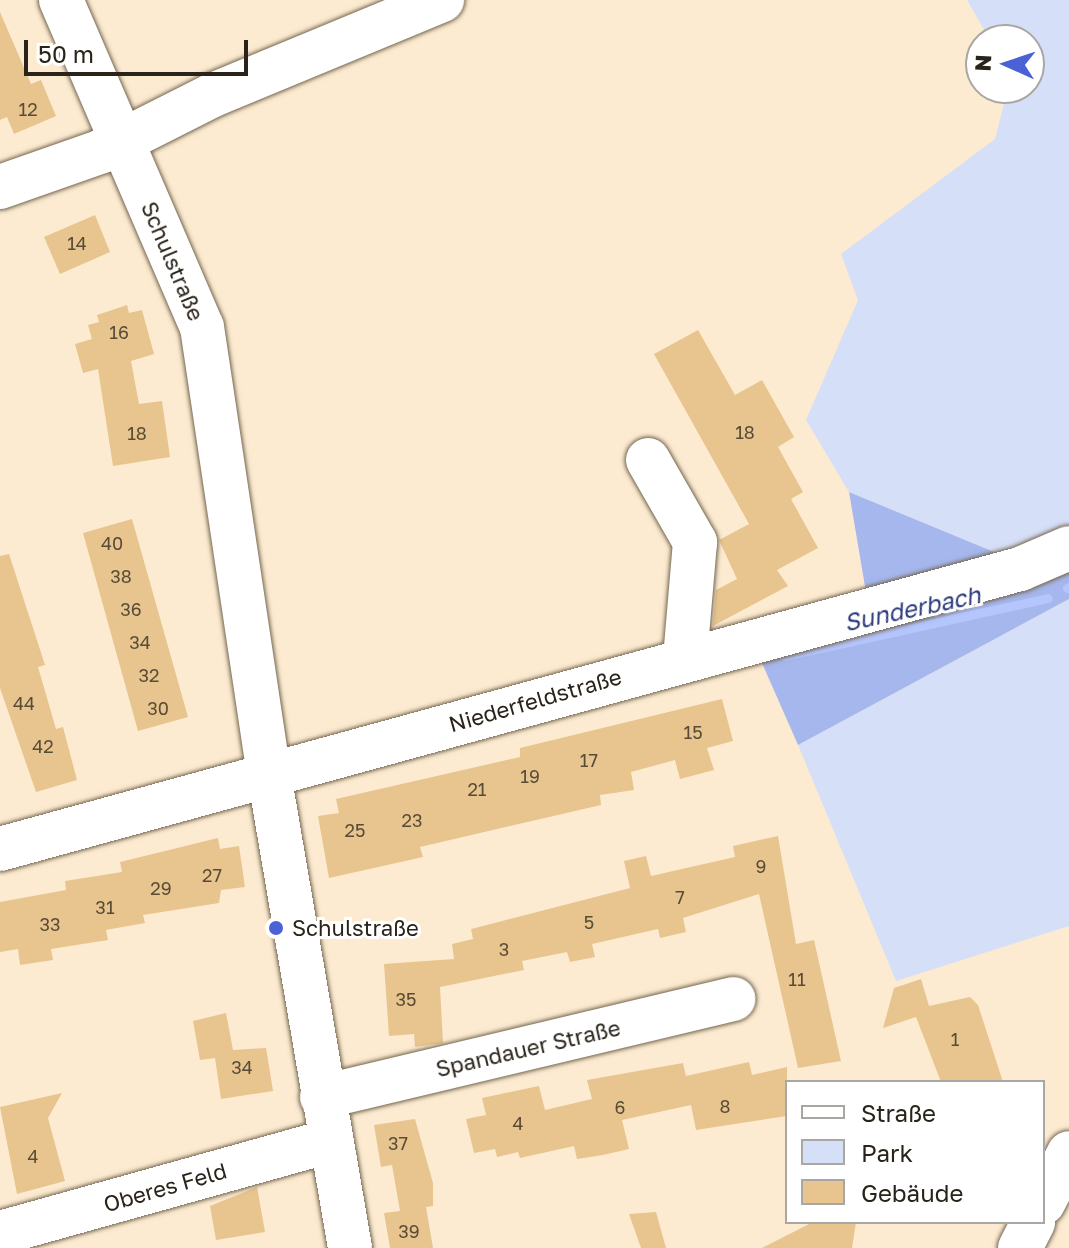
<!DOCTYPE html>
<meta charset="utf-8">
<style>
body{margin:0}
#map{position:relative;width:1069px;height:1248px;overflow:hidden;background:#fcebd1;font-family:"Golos Text",sans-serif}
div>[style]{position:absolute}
.green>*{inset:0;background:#d6dff8}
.forest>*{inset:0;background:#a6b7ee}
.stream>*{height:9px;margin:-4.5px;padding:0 4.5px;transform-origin:4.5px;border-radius:4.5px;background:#b5c6fe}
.building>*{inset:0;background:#e8c58e}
.roads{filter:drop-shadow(0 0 2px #75664f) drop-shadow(0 0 2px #75664f)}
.minor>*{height:44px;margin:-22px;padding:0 22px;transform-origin:22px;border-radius:22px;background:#fff}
.dots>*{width:22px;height:22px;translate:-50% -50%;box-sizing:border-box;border:4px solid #fff;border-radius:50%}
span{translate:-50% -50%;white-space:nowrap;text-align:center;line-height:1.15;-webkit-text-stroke:6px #fff;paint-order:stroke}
.number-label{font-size:18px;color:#594c36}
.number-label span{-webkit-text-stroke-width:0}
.street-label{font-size:22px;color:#292319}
.poi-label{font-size:22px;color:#292319}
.left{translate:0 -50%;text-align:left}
.water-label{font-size:24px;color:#2d3b7c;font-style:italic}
.legend{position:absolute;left:785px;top:1080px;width:260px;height:144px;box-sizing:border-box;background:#fff;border:2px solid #a9a7a3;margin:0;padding:10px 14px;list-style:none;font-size:24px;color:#292319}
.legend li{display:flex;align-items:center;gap:16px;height:40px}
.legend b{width:40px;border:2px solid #a9a7a3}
.north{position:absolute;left:965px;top:24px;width:80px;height:80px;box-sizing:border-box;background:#fff;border:2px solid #a9a7a3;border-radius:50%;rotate:273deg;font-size:22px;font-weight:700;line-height:32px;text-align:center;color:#292319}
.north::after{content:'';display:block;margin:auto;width:28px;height:36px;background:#4b62d6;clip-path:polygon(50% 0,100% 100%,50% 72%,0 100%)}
.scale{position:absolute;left:24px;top:40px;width:224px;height:36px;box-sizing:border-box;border:4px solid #292319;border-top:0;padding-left:10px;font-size:24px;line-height:28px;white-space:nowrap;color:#292319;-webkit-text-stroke:6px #fff;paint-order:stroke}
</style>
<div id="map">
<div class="green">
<div style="clip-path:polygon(967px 0,1069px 0,1069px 533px,1011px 559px,849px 492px,806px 420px,858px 300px,841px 254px,995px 139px,1008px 88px,1029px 88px,1029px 40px,990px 40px)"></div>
<div style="clip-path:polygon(1069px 599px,1069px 926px,896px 981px,798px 745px)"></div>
</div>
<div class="forest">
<div style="clip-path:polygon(849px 492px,1011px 559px,868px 604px)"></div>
<div style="clip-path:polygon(1069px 560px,1069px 599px,798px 745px,758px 654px)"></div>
</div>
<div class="stream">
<div style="left:1067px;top:588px;width:2px;rotate:-27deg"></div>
<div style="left:784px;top:656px;width:270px;rotate:-12.4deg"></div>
</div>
<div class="building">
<div style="clip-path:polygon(0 12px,31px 84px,41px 80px,56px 116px,14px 134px,7px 117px,0 120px)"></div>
<div style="clip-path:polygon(95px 215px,110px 252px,60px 274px,44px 237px)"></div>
<div style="clip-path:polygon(127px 305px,129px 313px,142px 310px,154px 354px,131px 361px,139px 404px,162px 401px,170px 457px,113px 466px,98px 369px,83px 373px,75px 344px,92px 339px,88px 325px,99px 322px,97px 315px)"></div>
<div style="clip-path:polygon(698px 330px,735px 395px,762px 380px,794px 437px,778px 447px,803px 492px,791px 499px,818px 548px,777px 570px,788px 586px,713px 626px,716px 590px,737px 579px,719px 540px,749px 524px,654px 354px)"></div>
<div style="clip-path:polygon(132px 519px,188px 717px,138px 731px,83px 533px)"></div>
<div style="clip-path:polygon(9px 554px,45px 665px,38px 667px,56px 729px,63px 727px,77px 780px,36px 792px,0 688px,0 556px)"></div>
<div style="clip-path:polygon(722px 699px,733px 741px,707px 748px,714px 770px,680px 779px,675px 760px,631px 772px,634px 790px,600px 795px,601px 805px,420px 847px,423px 857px,329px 878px,318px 816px,339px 813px,336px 799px,520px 757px,520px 748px)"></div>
<div style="clip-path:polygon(778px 836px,796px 944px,814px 940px,841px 1061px,798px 1068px,759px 894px,683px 918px,686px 932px,660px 938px,658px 929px,592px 944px,595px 957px,570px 962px,567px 952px,522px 961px,524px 970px,440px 987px,443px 1043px,415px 1047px,414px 1034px,389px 1036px,384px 964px,454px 959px,452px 944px,473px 939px,471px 929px,630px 888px,624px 861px,646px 856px,651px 876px,735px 857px,733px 846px)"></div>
<div style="clip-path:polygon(218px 838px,220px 849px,239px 846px,245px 887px,221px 890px,219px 903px,143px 915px,145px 923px,106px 930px,108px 940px,51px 949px,53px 960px,20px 965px,18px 949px,0 952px,0 902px,66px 890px,65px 881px,122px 872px,120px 862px)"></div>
<div style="clip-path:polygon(921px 979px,929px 1006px,970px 997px,978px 1005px,1003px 1082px,941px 1082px,916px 1017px,883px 1028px,894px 988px)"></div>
<div style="clip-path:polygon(226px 1013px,233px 1050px,266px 1048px,273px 1091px,221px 1099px,215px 1058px,200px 1060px,193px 1021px)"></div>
<div style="clip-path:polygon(749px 1062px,752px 1075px,787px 1067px,787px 1116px,696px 1130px,691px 1105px,622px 1120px,629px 1149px,603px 1155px,577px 1159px,574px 1146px,520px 1158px,518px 1152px,497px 1157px,495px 1149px,474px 1153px,466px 1119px,486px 1115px,482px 1098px,539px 1086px,545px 1110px,592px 1099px,587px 1080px,683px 1063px,686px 1076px)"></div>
<div style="clip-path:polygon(62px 1093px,48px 1118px,65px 1181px,17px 1194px,0 1107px)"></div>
<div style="clip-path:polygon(415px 1119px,433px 1183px,433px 1206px,426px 1207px,433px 1248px,390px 1248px,384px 1213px,400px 1211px,392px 1165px,381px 1167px,374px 1125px)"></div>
<div style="clip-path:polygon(257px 1187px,265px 1232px,216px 1240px,210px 1206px)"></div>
<div style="clip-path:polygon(656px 1212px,666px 1248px,641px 1248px,629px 1214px)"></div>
<div style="clip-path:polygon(813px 1222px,856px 1222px,852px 1248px,762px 1248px)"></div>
</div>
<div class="roads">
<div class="minor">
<div style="left:61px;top:0;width:356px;rotate:66.7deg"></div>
<div style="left:202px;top:327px;width:452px;rotate:81.5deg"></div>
<div style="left:269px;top:774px;width:481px;rotate:80.3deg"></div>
<div style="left:0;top:187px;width:108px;rotate:-19.4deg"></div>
<div style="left:102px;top:151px;width:124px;rotate:-26.8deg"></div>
<div style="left:213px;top:95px;width:248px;rotate:-22.5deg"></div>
<div style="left:648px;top:460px;width:95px;rotate:60.2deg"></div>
<div style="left:695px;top:542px;width:117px;rotate:94.9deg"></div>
<div style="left:0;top:849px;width:1058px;rotate:-15.35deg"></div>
<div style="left:1020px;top:569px;width:53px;rotate:-23.2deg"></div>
<div style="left:322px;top:1097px;width:423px;rotate:-13.4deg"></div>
<div style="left:1043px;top:1203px;width:56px;rotate:-62.5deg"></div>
<div style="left:0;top:1233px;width:343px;rotate:-15.6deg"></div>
<div style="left:1020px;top:1248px;width:29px;rotate:-63deg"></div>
</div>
</div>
<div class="dots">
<div style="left:276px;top:928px;background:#4b62d6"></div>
</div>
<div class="number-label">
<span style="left:28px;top:109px">12</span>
<span style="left:77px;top:243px">14</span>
<span style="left:119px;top:332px">16</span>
<span style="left:745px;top:432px">18</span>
<span style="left:137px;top:433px">18</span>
<span style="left:112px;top:543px">40</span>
<span style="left:121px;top:576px">38</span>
<span style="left:131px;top:609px">36</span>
<span style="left:140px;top:642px">34</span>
<span style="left:149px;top:675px">32</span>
<span style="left:24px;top:703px">44</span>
<span style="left:158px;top:708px">30</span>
<span style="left:693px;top:732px">15</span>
<span style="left:43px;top:746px">42</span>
<span style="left:589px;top:760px">17</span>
<span style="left:530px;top:776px">19</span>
<span style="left:477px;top:789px">21</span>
<span style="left:412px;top:820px">23</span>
<span style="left:355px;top:830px">25</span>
<span style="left:761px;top:866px">9</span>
<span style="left:212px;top:875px">27</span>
<span style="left:161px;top:888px">29</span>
<span style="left:680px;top:897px">7</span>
<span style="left:105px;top:907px">31</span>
<span style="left:589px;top:922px">5</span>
<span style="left:50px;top:924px">33</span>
<span style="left:504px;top:949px">3</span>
<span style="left:797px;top:979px">11</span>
<span style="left:406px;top:999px">35</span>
<span style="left:955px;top:1039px">1</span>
<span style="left:242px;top:1067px">34</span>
<span style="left:725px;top:1106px">8</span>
<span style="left:620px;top:1107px">6</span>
<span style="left:518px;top:1123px">4</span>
<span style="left:398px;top:1143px">37</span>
<span style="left:33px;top:1156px">4</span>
<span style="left:409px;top:1231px">39</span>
</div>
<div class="street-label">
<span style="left:173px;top:261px;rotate:67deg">Schulstraße</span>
<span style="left:535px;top:700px;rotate:-16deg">Niederfeldstraße</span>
<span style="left:528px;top:1048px;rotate:-13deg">Spandauer Straße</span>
<span style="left:165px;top:1187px;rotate:-16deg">Oberes Feld</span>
</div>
<div class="poi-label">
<span class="left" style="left:292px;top:928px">Schulstraße</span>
</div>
<div class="water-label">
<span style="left:912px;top:608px;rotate:-12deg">Sunderbach</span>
</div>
<ul class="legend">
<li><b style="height:10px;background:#fff"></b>Straße</li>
<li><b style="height:22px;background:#d6dff8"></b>Park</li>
<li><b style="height:22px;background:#e8c58e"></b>Gebäude</li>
</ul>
<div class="north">N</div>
<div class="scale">50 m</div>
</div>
